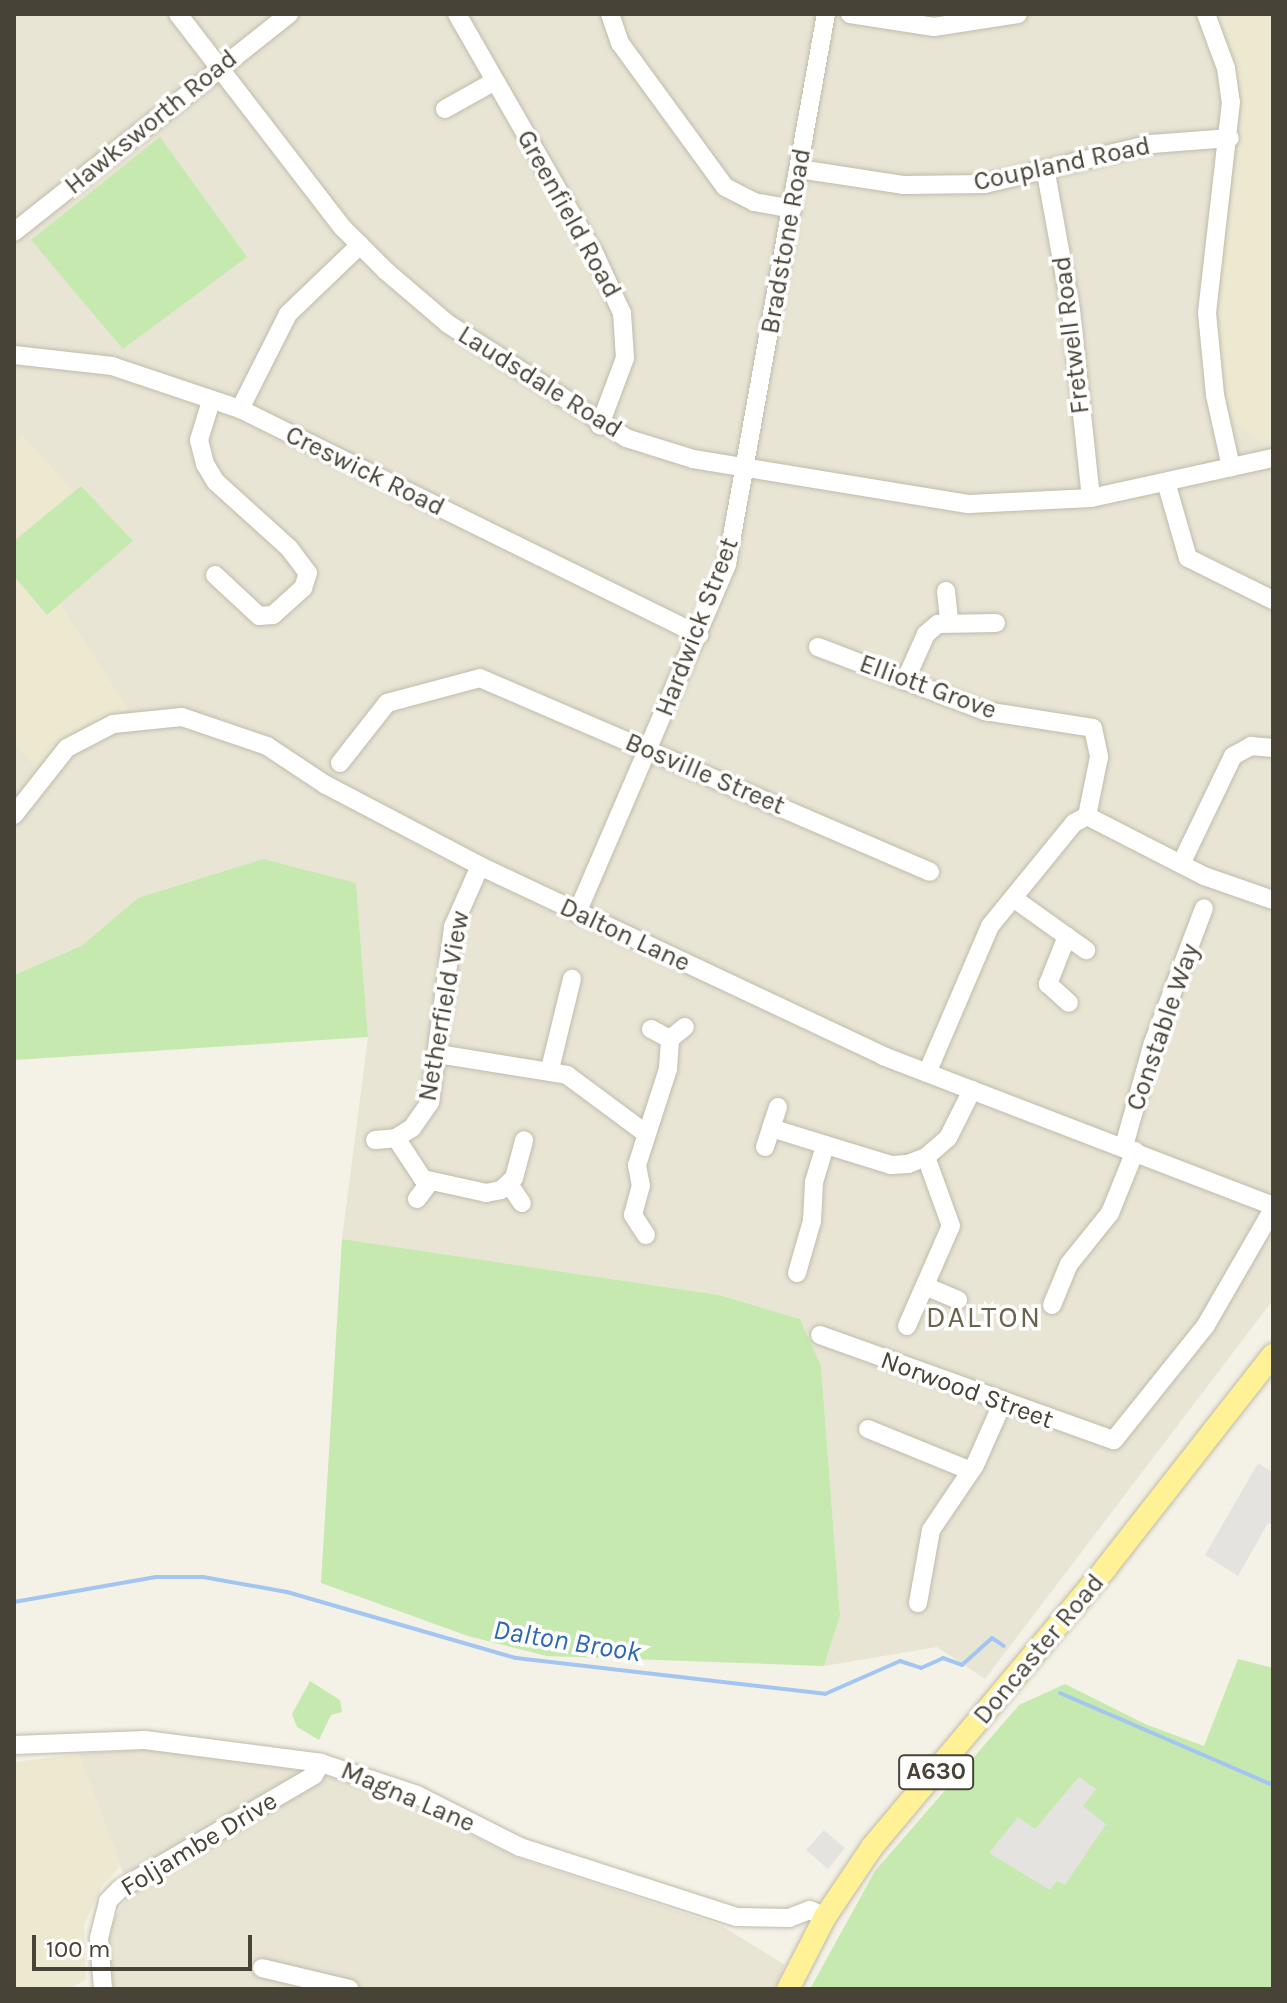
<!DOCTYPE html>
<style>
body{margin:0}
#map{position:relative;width:1287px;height:2003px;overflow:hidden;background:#f4f2e7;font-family:Karla,sans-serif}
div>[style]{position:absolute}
.residential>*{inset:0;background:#e8e5d5}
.education>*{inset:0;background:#ede9d1}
.green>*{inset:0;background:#c6e9af}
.parking>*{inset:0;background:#e5e3df}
.stream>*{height:4px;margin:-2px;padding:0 2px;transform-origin:2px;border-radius:2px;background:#a3c5f1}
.roads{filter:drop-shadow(0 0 2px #c0bbaa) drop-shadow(0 0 2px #c0bbaa)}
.minor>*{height:18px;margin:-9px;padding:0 9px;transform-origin:9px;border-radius:9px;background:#fff}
.major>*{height:22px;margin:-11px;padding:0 11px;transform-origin:11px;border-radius:11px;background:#fff195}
span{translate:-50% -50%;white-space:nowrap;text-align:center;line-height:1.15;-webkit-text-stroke:7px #fff;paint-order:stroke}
.shield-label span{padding:2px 6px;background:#fff;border:2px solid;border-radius:6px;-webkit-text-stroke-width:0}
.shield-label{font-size:24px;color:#474336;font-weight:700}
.street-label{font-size:26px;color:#474336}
.water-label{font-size:28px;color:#2d67b5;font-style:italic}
.quarter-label{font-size:30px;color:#6a634d;letter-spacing:2px}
.frame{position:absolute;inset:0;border:16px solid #474336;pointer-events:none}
.scale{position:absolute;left:32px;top:1935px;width:220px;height:36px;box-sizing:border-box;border:4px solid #474336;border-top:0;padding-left:10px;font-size:24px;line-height:28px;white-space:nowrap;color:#474336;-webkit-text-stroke:6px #fff;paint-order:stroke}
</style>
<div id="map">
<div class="residential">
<div style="clip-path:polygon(14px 14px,1273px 14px,1273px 1300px,985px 1679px,937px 1647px,824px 1666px,840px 1614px,821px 1366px,800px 1319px,719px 1295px,342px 1239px,368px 1037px,356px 883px,138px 898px,81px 946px,14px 975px)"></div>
<div style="clip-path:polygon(178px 1746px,368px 1785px,518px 1858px,722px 1926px,785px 1965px,774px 1989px,113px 1989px,108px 1930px,130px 1892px,79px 1754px)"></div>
</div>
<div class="education">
<div style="clip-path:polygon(1217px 14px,1273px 14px,1273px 441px,1265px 443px,1230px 420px,1218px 342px,1217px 293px,1240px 135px,1241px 95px)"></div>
<div style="clip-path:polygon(23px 436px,74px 492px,14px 541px,14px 443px)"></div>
<div style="clip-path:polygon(14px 576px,46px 614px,60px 604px,128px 709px,105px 716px,60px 743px,37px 769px,14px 743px)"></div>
<div style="clip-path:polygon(79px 1754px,121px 1866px,102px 1886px,84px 1925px,86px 1980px,68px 1989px,14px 1989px,14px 1762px)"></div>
</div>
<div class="green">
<div style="clip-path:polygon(160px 137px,247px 257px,123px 349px,31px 240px)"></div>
<div style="clip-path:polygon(81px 486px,133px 541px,47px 615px,14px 576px,14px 541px)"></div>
<div style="clip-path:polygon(263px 859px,356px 883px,368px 1037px,14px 1060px,14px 975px,81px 946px,138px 898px)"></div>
<div style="clip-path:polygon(342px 1239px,719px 1295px,800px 1319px,821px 1366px,840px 1615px,824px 1666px,547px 1656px,468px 1636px,321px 1583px)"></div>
<div style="clip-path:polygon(1238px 1659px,1273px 1668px,1273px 1989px,810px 1989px,875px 1871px,1019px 1705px,1065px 1684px,1145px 1724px,1204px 1746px)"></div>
<div style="clip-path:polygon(310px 1681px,340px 1700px,342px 1712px,331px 1715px,319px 1740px,297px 1727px,292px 1714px)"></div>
</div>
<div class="parking">
<div style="clip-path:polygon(1258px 1463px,1273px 1472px,1273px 1525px,1268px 1523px,1238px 1576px,1205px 1555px)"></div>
<div style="clip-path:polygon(1079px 1777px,1096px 1789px,1083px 1806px,1106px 1824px,1065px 1885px,1057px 1881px,1050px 1890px,989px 1853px,1018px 1817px,1035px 1829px)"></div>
<div style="clip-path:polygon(824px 1830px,845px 1848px,828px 1869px,806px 1850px)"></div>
</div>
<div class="stream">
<div style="left:14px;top:1602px;width:144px;rotate:-10deg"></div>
<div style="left:156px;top:1577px;width:47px"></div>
<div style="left:203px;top:1577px;width:85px;rotate:10.1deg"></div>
<div style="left:287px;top:1592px;width:238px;rotate:16.1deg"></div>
<div style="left:516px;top:1658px;width:311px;rotate:6.6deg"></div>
<div style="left:825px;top:1694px;width:82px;rotate:-23.7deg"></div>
<div style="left:900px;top:1661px;width:22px;rotate:18deg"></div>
<div style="left:921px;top:1668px;width:24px;rotate:-24deg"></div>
<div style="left:943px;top:1658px;width:20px;rotate:20deg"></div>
<div style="left:962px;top:1665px;width:40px;rotate:-42deg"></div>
<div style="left:992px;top:1638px;width:14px;rotate:34deg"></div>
<div style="left:1060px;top:1693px;width:232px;rotate:23.4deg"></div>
</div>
<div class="roads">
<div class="minor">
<div style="left:178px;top:14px;width:270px;rotate:52.4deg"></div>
<div style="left:343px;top:228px;width:61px;rotate:45deg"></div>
<div style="left:386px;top:271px;width:82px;rotate:40.5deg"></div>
<div style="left:448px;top:324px;width:211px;rotate:32.6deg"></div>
<div style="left:626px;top:438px;width:70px;rotate:17.4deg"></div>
<div style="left:693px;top:459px;width:280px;rotate:9.3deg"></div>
<div style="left:969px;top:504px;width:122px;rotate:-2.8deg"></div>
<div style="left:1091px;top:498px;width:186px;rotate:-12.4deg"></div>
<div style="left:457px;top:14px;width:280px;rotate:60.2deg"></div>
<div style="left:596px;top:257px;width:62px;rotate:65.1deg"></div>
<div style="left:622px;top:313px;width:45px;rotate:86.2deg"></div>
<div style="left:625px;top:358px;width:72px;rotate:110.5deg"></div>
<div style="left:610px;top:14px;width:31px;rotate:71deg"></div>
<div style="left:620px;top:43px;width:178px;rotate:53.9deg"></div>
<div style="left:725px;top:187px;width:33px;rotate:27deg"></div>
<div style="left:754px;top:202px;width:39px;rotate:10deg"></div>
<div style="left:850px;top:14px;width:85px;rotate:8.8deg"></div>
<div style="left:934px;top:27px;width:85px;rotate:-8.8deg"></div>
<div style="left:1206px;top:14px;width:58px;rotate:69.7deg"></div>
<div style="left:1226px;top:68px;width:34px;rotate:82deg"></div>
<div style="left:1231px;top:102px;width:212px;rotate:96.5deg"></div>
<div style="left:1207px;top:313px;width:82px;rotate:84.4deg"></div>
<div style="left:1215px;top:395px;width:74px;rotate:77.5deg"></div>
<div style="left:445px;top:109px;width:57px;rotate:-29.2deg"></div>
<div style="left:799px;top:169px;width:105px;rotate:8.7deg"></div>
<div style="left:903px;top:185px;width:82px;rotate:-0.7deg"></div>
<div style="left:985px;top:184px;width:172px;rotate:-13.5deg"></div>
<div style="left:1152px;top:144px;width:78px;rotate:-4.4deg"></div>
<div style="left:1046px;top:173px;width:140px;rotate:79.7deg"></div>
<div style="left:1071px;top:311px;width:188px;rotate:83.9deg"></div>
<div style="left:14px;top:232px;width:351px;rotate:-38.4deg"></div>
<div style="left:14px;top:355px;width:99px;rotate:6.4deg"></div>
<div style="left:112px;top:366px;width:135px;rotate:18.6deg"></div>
<div style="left:240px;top:409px;width:512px;rotate:26.21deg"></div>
<div style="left:211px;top:401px;width:41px;rotate:107.1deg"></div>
<div style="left:199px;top:440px;width:25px;rotate:76deg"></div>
<div style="left:205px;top:464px;width:21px;rotate:59deg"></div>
<div style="left:216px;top:482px;width:98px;rotate:42.1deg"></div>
<div style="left:289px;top:548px;width:31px;rotate:53deg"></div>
<div style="left:308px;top:573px;width:16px;rotate:108deg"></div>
<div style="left:303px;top:588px;width:40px;rotate:138deg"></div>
<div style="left:273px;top:615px;width:14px;rotate:176deg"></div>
<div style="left:259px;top:616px;width:60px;rotate:-137deg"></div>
<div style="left:240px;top:409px;width:106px;rotate:-63.2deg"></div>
<div style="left:288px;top:314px;width:100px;rotate:-43.8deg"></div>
<div style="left:1166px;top:482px;width:79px;rotate:73.9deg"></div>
<div style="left:1188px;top:558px;width:95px;rotate:26.3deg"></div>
<div style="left:946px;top:591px;width:29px;rotate:84deg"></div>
<div style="left:818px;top:647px;width:179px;rotate:21deg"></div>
<div style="left:985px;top:711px;width:109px;rotate:8.9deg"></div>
<div style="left:1093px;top:728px;width:30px;rotate:78deg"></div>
<div style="left:1099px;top:757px;width:60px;rotate:101.5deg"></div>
<div style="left:905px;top:681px;width:51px;rotate:-65.9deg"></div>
<div style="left:926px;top:634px;width:16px;rotate:-40deg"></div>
<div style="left:938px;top:624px;width:58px;rotate:-1deg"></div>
<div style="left:340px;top:763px;width:76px;rotate:-51.9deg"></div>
<div style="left:387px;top:703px;width:96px;rotate:-15deg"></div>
<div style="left:480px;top:678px;width:490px;rotate:23.3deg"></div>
<div style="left:14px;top:815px;width:85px;rotate:-51.7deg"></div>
<div style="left:67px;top:748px;width:52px;rotate:-27.6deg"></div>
<div style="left:113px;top:724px;width:69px;rotate:-5.8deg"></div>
<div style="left:182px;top:717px;width:90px;rotate:18.8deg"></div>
<div style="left:267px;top:746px;width:71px;rotate:33.5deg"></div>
<div style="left:326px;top:785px;width:174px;rotate:27.7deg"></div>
<div style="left:480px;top:866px;width:446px;rotate:25.2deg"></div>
<div style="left:883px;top:1056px;width:418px;rotate:21deg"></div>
<div style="left:1087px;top:816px;width:131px;rotate:27.1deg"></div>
<div style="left:1204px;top:876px;width:73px;rotate:19.2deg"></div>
<div style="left:1181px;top:864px;width:120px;rotate:-64.3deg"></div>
<div style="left:1233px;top:756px;width:21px;rotate:-29deg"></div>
<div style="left:1251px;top:746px;width:22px;rotate:5deg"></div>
<div style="left:1013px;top:898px;width:90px;rotate:35.5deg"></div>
<div style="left:577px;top:913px;width:380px;rotate:-66.7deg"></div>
<div style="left:727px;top:564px;width:559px;rotate:-79.8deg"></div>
<div style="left:1067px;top:936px;width:52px;rotate:111.6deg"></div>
<div style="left:1048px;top:984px;width:28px;rotate:42deg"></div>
<div style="left:651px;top:1029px;width:21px;rotate:28deg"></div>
<div style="left:670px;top:1039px;width:19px;rotate:-39deg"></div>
<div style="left:438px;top:1054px;width:131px;rotate:9.2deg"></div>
<div style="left:567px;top:1075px;width:97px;rotate:36.6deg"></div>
<div style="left:550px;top:1069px;width:93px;rotate:-76.3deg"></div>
<div style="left:927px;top:1073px;width:160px;rotate:-66.8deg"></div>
<div style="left:990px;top:926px;width:133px;rotate:-50.8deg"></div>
<div style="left:1074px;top:823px;width:15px;rotate:-28deg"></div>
<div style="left:771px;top:1128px;width:126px;rotate:17.1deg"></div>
<div style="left:891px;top:1165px;width:17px;rotate:-3deg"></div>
<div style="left:908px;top:1164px;width:19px;rotate:-21deg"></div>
<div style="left:926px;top:1157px;width:29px;rotate:-41deg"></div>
<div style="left:948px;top:1138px;width:54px;rotate:-63.4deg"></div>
<div style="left:396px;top:1138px;width:49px;rotate:56.6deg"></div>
<div style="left:423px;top:1179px;width:65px;rotate:12.5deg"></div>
<div style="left:486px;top:1193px;width:15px;rotate:-11deg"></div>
<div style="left:501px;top:1190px;width:18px;rotate:-43deg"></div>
<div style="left:514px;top:1178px;width:39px;rotate:-75deg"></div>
<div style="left:375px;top:1140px;width:21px;rotate:-5deg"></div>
<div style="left:396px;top:1138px;width:19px;rotate:-32deg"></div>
<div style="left:412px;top:1128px;width:32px;rotate:-55deg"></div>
<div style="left:430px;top:1102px;width:177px;rotate:-82.5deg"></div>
<div style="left:453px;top:927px;width:67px;rotate:-66.1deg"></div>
<div style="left:1124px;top:1146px;width:107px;rotate:-74.3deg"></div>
<div style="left:1153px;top:1043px;width:144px;rotate:-69.3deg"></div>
<div style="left:765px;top:1147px;width:42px;rotate:-72deg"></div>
<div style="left:509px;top:1184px;width:23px;rotate:56deg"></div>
<div style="left:417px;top:1199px;width:21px;rotate:-53deg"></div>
<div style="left:646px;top:1235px;width:24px;rotate:-123deg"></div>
<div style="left:633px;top:1215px;width:30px;rotate:-75deg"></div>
<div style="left:641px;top:1186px;width:21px;rotate:-101deg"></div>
<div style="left:637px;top:1165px;width:101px;rotate:-72.1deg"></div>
<div style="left:668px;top:1069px;width:30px;rotate:-86deg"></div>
<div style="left:797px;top:1273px;width:54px;rotate:-73.9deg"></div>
<div style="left:812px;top:1221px;width:39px;rotate:-87deg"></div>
<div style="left:814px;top:1182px;width:38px;rotate:-73deg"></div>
<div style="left:925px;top:1286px;width:36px;rotate:23deg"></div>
<div style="left:1052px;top:1305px;width:44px;rotate:-67.5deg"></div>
<div style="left:1069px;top:1264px;width:65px;rotate:-51.2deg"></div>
<div style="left:1110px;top:1213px;width:67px;rotate:-68deg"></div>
<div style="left:907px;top:1326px;width:109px;rotate:-66.3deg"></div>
<div style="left:951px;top:1226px;width:73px;rotate:-109.9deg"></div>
<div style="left:820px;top:1335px;width:312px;rotate:19.7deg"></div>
<div style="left:1114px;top:1440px;width:147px;rotate:-51.3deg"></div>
<div style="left:1206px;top:1325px;width:134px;rotate:-60deg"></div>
<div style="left:868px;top:1429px;width:111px;rotate:22.2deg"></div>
<div style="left:918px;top:1603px;width:74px;rotate:-79.9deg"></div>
<div style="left:931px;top:1530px;width:78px;rotate:-55.9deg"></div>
<div style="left:975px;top:1465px;width:67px;rotate:-66.1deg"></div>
<div style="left:14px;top:1745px;width:131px;rotate:-2.2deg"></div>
<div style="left:145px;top:1740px;width:177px;rotate:7.4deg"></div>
<div style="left:321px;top:1763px;width:101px;rotate:18.4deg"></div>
<div style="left:417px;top:1795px;width:115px;rotate:26.8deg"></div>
<div style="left:520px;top:1847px;width:228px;rotate:17.9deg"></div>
<div style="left:737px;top:1917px;width:52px;rotate:1.1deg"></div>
<div style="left:789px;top:1918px;width:22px;rotate:-21deg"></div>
<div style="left:810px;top:1910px;width:17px;rotate:25deg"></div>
<div style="left:262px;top:1968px;width:90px;rotate:13.4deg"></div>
<div style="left:103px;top:1989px;width:51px;rotate:-94.5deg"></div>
<div style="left:99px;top:1938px;width:38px;rotate:-76deg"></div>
<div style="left:108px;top:1901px;width:17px;rotate:-45deg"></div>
<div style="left:120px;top:1889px;width:225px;rotate:-30.4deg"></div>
<div style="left:314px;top:1775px;width:14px;rotate:-60deg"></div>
</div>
<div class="major">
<div style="left:788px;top:1989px;width:81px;rotate:-62.8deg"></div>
<div style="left:825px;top:1917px;width:84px;rotate:-56.1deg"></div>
<div style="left:872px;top:1847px;width:363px;rotate:-50deg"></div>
<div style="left:1105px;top:1569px;width:272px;rotate:-51.9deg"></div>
</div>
</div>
<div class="shield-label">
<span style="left:936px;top:1772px">A630</span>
</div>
<div class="street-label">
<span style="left:151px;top:122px;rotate:-39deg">Hawksworth Road</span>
<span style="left:1062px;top:164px;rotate:-12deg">Coupland Road</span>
<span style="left:569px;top:214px;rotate:61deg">Greenfield Road</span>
<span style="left:786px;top:241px;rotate:-80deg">Bradstone Road</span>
<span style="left:1071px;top:335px;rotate:-97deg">Fretwell Road</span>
<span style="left:540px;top:382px;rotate:32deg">Laudsdale Road</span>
<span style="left:365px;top:471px;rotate:26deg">Creswick Road</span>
<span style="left:697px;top:627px;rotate:-69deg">Hardwick Street</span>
<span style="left:928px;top:687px;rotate:20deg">Elliott Grove</span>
<span style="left:705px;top:774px;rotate:23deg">Bosville Street</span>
<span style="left:625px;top:935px;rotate:25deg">Dalton Lane</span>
<span style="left:444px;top:1006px;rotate:-80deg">Netherfield View</span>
<span style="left:1163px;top:1027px;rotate:-71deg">Constable Way</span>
<span style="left:967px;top:1390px;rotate:20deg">Norwood Street</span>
<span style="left:1039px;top:1649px;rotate:-50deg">Doncaster Road</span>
<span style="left:408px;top:1797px;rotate:23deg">Magna Lane</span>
<span style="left:199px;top:1844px;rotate:-31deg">Foljambe Drive</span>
</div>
<div class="water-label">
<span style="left:567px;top:1641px;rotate:9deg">Dalton Brook</span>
</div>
<div class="quarter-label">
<span style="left:984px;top:1317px">DALTON</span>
</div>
<div class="frame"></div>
<div class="scale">100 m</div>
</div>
